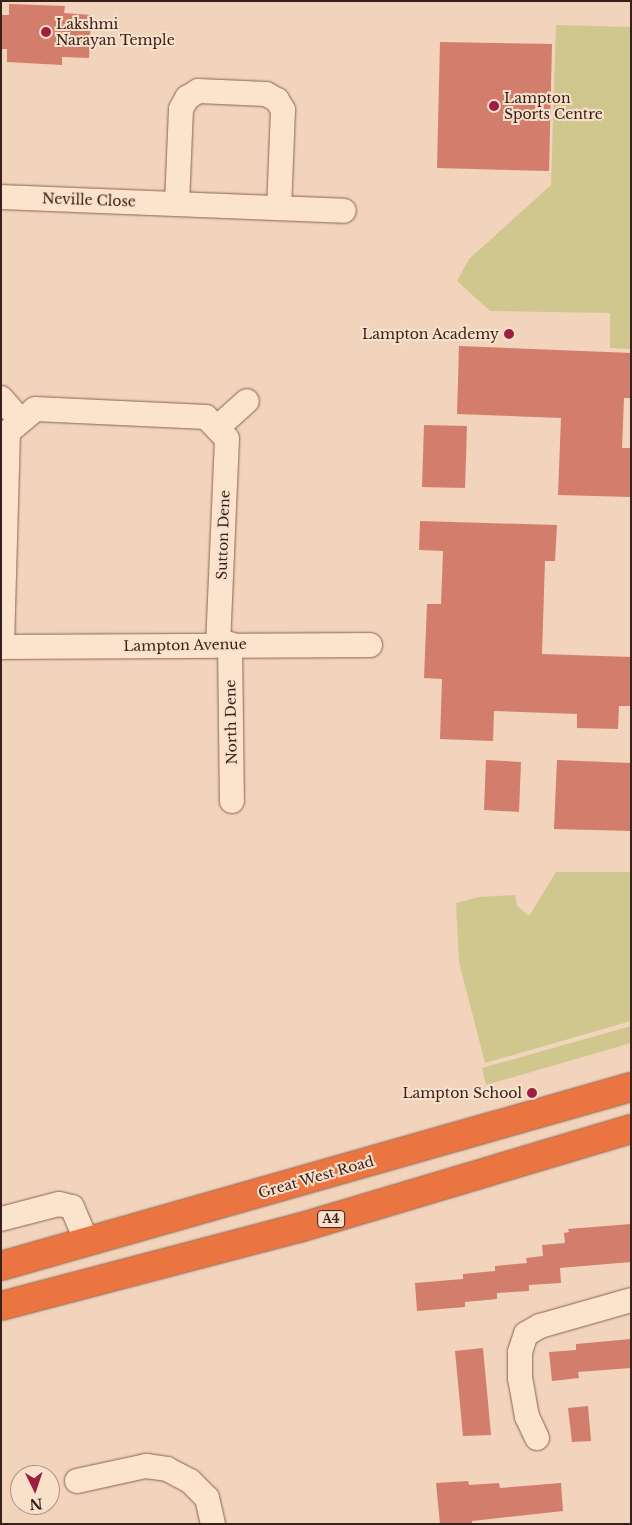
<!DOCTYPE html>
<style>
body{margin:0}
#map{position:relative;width:632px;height:1525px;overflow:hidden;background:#f2d3bb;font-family:"Libre Baskerville",serif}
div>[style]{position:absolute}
.green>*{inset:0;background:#d0c78e}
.building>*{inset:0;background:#d37d6d}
.roads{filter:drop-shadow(0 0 1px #8a6253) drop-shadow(0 0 1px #8a6253)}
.street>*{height:24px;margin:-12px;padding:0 12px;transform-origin:12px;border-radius:12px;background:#fce3ce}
.highway>*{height:28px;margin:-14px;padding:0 14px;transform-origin:14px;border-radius:14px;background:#eb7541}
.dots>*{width:14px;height:14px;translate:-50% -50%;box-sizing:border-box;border:2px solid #f8e0cb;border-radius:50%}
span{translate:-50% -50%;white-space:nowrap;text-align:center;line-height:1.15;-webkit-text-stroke:4px #f8e0cb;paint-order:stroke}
.shield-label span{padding:1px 4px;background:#f8e0cb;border:1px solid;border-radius:4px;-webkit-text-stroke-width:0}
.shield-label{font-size:12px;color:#37211a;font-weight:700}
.poi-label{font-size:14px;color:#37211a}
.left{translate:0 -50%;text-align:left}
.right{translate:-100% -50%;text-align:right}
.street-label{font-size:14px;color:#37211a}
.frame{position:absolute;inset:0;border:2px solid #37211a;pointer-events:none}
.north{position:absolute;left:10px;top:1465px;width:50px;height:50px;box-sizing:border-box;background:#f8e0cb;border:1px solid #ab9484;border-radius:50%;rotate:176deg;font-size:14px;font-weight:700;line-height:20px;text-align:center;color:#37211a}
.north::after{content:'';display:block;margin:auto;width:18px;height:22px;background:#9e1e3f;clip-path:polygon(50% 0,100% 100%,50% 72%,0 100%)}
</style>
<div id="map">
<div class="green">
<div style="clip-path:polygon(556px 25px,631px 27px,631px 349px,610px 348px,610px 313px,490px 311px,457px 281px,469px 259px,551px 185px)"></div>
<div style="clip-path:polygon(556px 872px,631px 872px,631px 1021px,485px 1063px,459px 962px,456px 903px,479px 897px,515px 895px,517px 906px,529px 916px)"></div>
<div style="clip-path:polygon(631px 1026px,631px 1043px,486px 1085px,482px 1068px)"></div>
</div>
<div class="building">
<div style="clip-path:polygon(9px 4px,65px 6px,64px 13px,91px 15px,89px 58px,62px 57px,62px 65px,7px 62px,7px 49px,1px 49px,1px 15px,9px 15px)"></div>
<div style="clip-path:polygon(440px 42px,552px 44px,549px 171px,437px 168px)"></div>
<div style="clip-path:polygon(459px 346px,631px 353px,631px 398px,624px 398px,622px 448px,631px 448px,631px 497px,558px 495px,561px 418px,457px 414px)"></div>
<div style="clip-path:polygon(424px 425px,467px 426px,465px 488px,422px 487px)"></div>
<div style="clip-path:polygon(420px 521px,557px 525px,555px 561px,545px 561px,542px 654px,631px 657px,631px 706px,619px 706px,618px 729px,577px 728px,577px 714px,494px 711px,493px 741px,440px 739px,442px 679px,424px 678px,427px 604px,441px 604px,443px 551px,419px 550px)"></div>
<div style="clip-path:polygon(486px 760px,521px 762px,519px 812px,484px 810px)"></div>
<div style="clip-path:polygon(557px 760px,631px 763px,631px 831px,554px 829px)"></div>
<div style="clip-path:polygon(631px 1224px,631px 1262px,560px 1268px,561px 1283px,529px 1285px,529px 1291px,497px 1293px,497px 1299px,465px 1302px,465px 1307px,417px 1311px,415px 1283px,463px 1279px,463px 1274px,495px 1271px,495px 1266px,527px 1263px,526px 1258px,543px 1256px,542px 1245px,565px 1243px,564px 1233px,569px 1232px,568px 1229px)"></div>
<div style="clip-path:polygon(631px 1339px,631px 1368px,578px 1372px,579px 1378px,552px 1381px,549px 1352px,576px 1350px,576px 1344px)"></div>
<div style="clip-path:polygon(483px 1348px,491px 1435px,463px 1436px,455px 1351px)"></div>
<div style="clip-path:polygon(588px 1406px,591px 1441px,572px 1442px,568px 1408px)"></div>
<div style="clip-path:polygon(468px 1481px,469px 1485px,499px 1483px,500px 1488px,561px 1483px,563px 1511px,472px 1521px,472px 1523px,440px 1524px,436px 1483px)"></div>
</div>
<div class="roads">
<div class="street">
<div style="left:1px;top:197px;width:343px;rotate:2.3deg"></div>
<div style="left:177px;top:204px;width:95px;rotate:-87.6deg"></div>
<div style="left:181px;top:109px;width:13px;rotate:-61deg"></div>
<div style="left:187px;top:98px;width:13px;rotate:-32deg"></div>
<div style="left:198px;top:91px;width:68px;rotate:2.5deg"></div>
<div style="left:266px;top:94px;width:13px;rotate:29deg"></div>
<div style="left:277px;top:100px;width:12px;rotate:59deg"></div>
<div style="left:283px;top:110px;width:98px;rotate:92.3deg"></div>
<div style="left:1px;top:398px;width:30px;rotate:49deg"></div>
<div style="left:217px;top:428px;width:40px;rotate:-42deg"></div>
<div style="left:230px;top:644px;width:157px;rotate:89.3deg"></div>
<div style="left:1px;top:647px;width:369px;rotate:-0.3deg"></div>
<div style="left:2px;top:647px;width:215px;rotate:-88.4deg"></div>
<div style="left:8px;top:432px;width:35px;rotate:-40deg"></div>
<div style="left:35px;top:409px;width:171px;rotate:2.7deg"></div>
<div style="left:206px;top:417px;width:30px;rotate:46deg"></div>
<div style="left:227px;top:439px;width:205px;rotate:92.5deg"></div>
<div style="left:1px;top:1219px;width:60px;rotate:-14.5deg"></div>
<div style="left:59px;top:1204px;width:13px;rotate:13deg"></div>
<div style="left:72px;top:1207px;width:36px;rotate:67deg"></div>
<div style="left:537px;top:1438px;width:23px;rotate:-115deg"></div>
<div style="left:527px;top:1417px;width:39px;rotate:-100deg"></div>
<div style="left:520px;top:1379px;width:27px;rotate:-90deg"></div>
<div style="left:520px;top:1352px;width:19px;rotate:-72deg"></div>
<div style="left:526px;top:1334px;width:16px;rotate:-30deg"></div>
<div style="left:540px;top:1326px;width:95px;rotate:-15.9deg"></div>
<div style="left:77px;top:1481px;width:71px;rotate:-12.3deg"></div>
<div style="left:146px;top:1466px;width:21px;rotate:8deg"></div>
<div style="left:167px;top:1469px;width:26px;rotate:28deg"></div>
<div style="left:190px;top:1481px;width:24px;rotate:45deg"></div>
<div style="left:207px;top:1498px;width:27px;rotate:77deg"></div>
</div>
<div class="highway">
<div style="left:1px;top:1266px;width:655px;rotate:-15.86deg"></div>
<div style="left:1px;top:1306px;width:308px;rotate:-14.7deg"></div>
<div style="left:299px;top:1228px;width:346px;rotate:-16.6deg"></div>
</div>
</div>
<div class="dots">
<div style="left:46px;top:32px;background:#9e1e3f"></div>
<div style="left:494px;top:106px;background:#9e1e3f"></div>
<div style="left:509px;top:334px;background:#9e1e3f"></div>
<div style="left:532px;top:1093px;background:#9e1e3f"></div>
</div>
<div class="shield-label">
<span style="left:331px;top:1219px">A4</span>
</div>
<div class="poi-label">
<span class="left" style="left:56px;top:32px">Lakshmi<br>Narayan Temple</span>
<span class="left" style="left:504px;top:106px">Lampton<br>Sports Centre</span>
<span class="right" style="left:499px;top:334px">Lampton Academy</span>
<span class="right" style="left:522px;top:1093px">Lampton School</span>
</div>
<div class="street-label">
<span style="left:89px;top:200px;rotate:2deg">Neville Close</span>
<span style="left:223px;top:535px;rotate:-88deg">Sutton Dene</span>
<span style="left:185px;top:645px;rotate:-1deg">Lampton Avenue</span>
<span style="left:231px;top:722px;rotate:-91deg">North Dene</span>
<span style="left:316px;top:1177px;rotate:-16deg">Great West Road</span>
</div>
<div class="frame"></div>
<div class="north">N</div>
</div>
